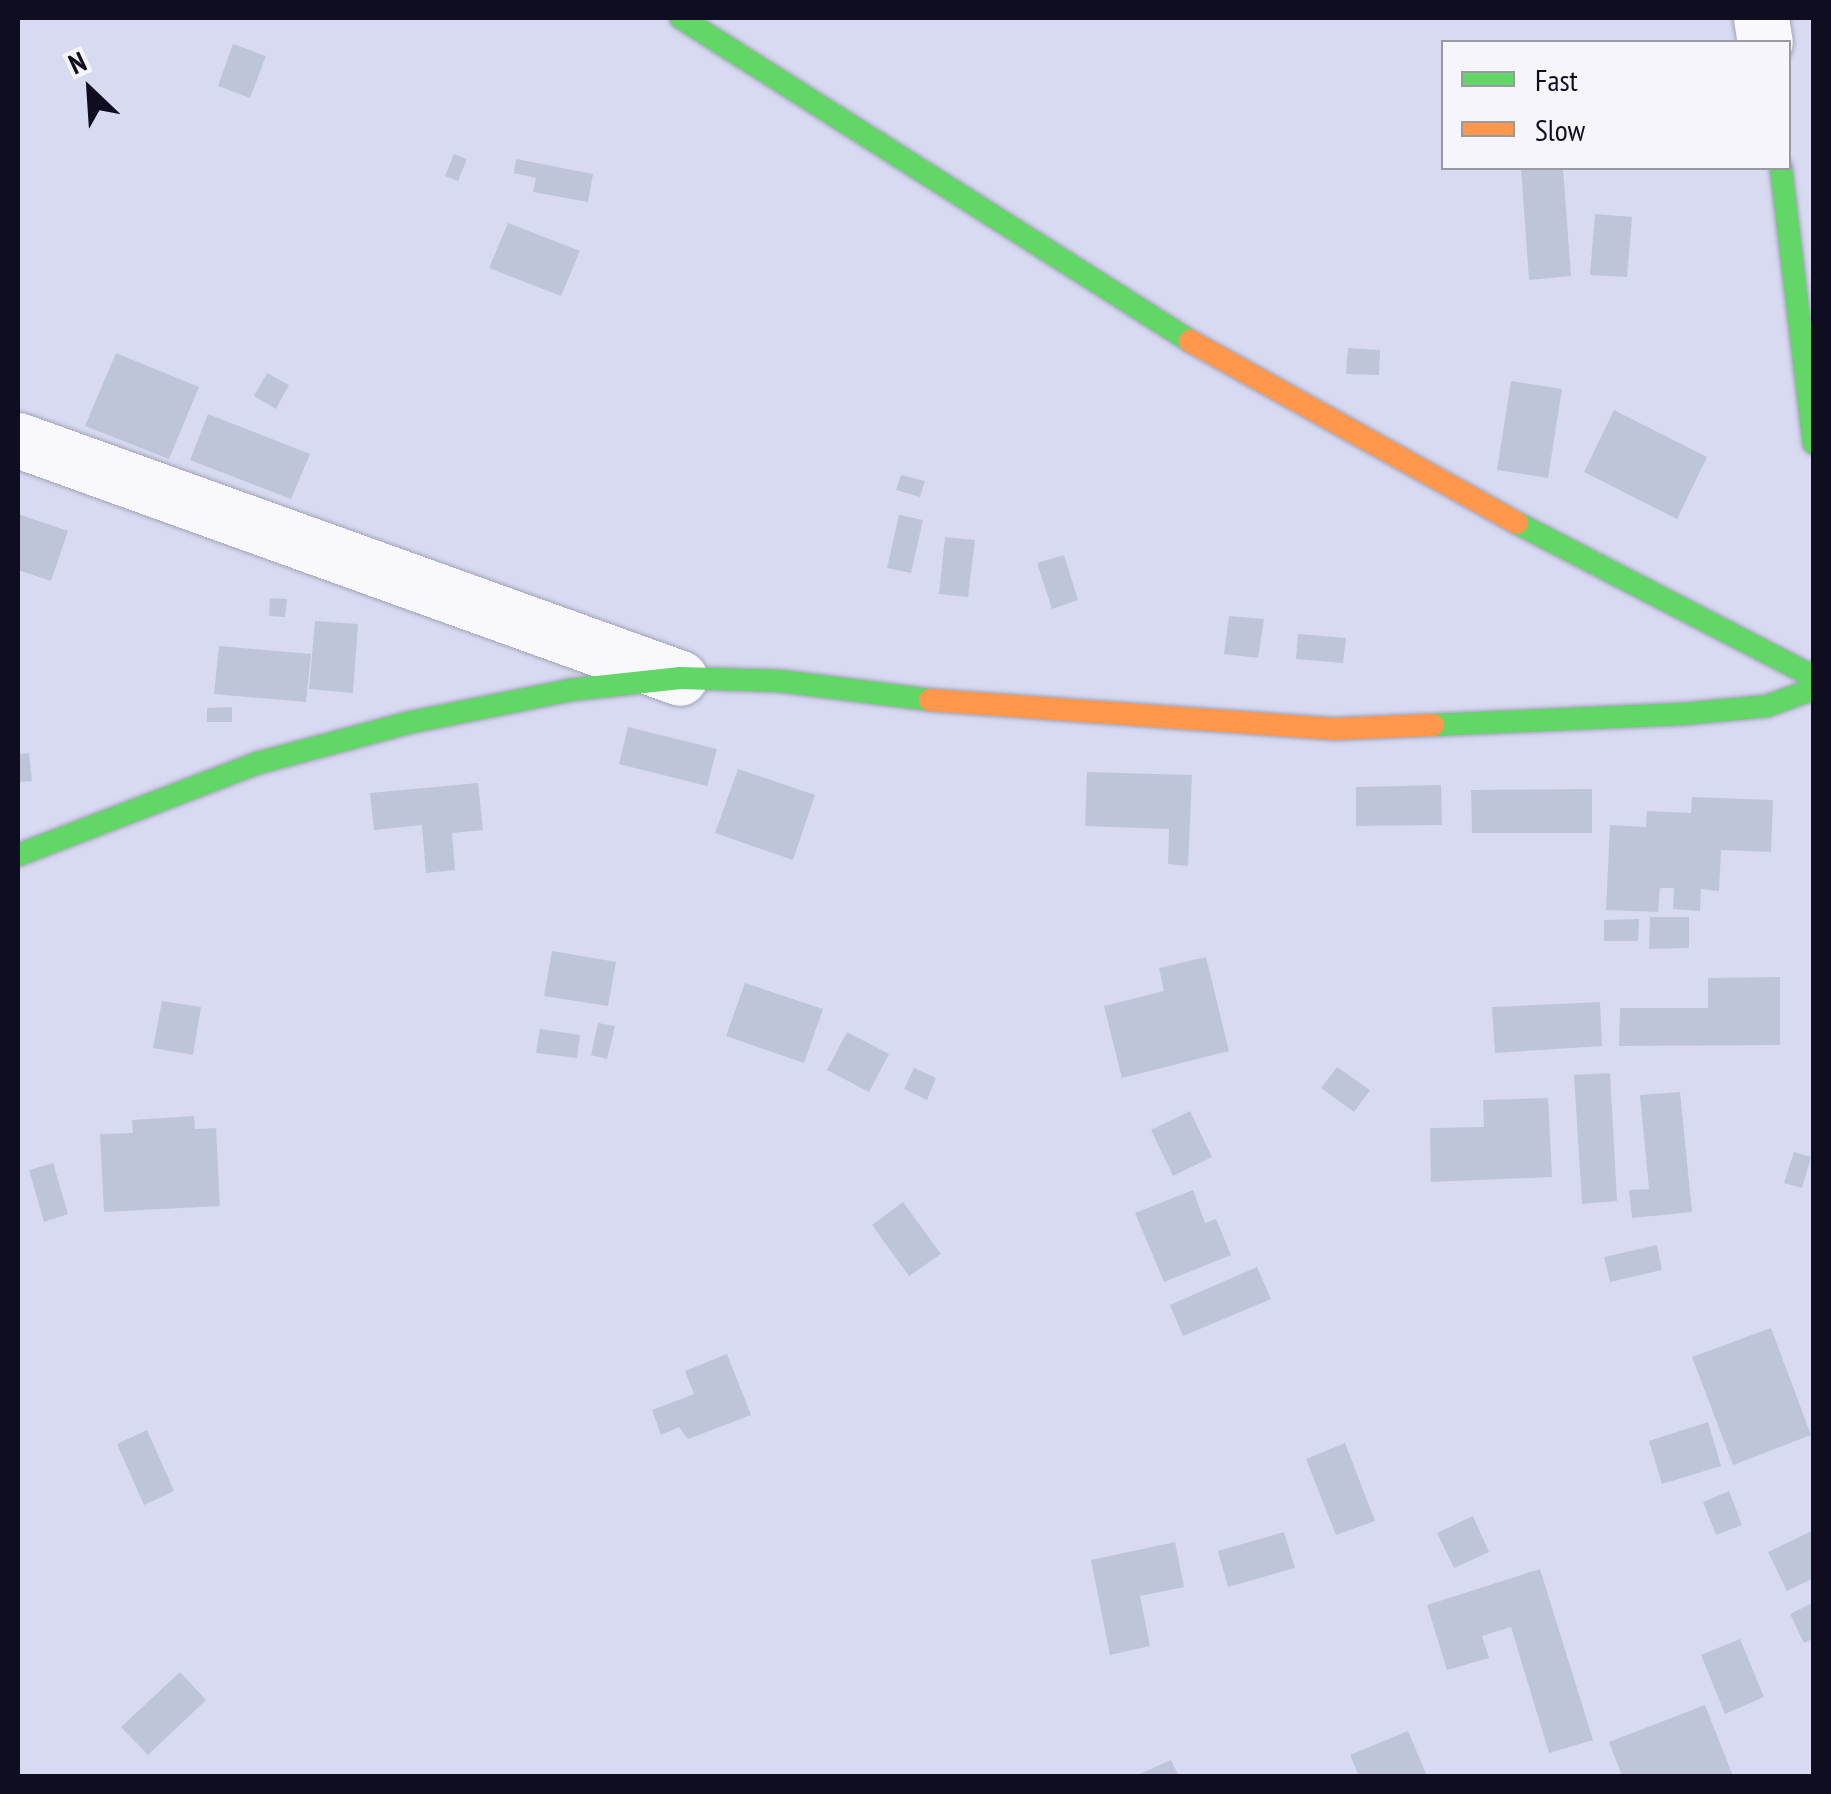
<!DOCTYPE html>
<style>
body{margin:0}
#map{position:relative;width:1831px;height:1794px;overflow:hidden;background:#d8daf2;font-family:"PT Sans Narrow",sans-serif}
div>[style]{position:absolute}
.building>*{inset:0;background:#bfc5d9}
.roads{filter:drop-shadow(0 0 2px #a1a2b6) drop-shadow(0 0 2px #a1a2b6)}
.street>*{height:55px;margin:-27.5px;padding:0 27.5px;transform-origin:27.5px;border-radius:27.5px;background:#f9f9fd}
.fast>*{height:22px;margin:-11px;padding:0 11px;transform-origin:11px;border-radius:11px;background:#63d668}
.slow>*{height:22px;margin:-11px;padding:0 11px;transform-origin:11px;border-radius:11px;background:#ff974d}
span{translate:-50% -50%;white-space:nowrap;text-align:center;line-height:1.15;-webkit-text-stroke:9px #f5f5fb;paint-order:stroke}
.frame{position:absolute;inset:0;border:20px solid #0e0e20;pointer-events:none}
.legend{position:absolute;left:1441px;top:40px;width:350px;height:130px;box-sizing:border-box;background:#f5f5fb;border:2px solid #9999a3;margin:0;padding:12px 18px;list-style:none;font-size:30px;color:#0e0e20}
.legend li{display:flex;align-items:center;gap:20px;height:50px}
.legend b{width:50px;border:2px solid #9999a3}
.north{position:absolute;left:40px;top:40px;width:100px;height:100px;-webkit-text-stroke:8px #f5f5fb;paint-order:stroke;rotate:335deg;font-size:28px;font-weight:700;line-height:40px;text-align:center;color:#0e0e20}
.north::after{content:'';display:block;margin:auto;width:35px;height:45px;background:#0e0e20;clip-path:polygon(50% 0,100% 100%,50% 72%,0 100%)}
</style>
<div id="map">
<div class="building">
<div style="clip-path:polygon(233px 44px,266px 56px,250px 98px,218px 86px)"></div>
<div style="clip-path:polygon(454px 154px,467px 159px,458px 181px,445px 176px)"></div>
<div style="clip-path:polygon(516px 159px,593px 174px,588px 202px,533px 192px,536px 178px,514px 173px)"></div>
<div style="clip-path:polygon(1521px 168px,1563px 168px,1571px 276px,1529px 280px)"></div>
<div style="clip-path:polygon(1595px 214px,1632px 217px,1627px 277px,1590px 275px)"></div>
<div style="clip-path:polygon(508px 223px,580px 251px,561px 296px,489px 268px)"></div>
<div style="clip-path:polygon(1348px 348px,1380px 350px,1379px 375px,1346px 374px)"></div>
<div style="clip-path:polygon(116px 353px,199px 387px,169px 459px,85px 426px)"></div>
<div style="clip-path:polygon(267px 373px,289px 385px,276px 409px,254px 396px)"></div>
<div style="clip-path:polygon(1511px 381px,1562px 389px,1548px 478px,1497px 470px)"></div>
<div style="clip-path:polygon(1614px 410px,1707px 457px,1677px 519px,1584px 472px)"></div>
<div style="clip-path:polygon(208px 414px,310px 454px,291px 499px,190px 460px)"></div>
<div style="clip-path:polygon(901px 475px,925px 481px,920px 497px,896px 490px)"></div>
<div style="clip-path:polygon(18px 514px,68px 531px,51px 581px,18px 570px)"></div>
<div style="clip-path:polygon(899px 515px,923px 520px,911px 573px,887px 568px)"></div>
<div style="clip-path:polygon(945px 537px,975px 540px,968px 597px,939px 594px)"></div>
<div style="clip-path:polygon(1064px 555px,1078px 600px,1052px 609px,1037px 563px)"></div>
<div style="clip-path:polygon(270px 598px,287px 599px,285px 617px,269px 616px)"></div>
<div style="clip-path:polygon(1229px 616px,1264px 619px,1258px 658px,1224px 654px)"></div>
<div style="clip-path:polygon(315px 621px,358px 624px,353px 693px,309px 689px)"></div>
<div style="clip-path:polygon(1298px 634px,1346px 638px,1343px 663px,1296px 659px)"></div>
<div style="clip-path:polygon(219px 646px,311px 654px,306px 702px,214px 694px)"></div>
<div style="clip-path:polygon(232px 707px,232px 722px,207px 722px,207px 708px)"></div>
<div style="clip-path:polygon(628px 727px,717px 749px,707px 786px,619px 764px)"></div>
<div style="clip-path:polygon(29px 753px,32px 781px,18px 782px,18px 754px)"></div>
<div style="clip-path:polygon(738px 769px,815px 795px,793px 860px,715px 833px)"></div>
<div style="clip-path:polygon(1087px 772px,1192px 775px,1188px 866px,1168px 864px,1169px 829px,1085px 826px)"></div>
<div style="clip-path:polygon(478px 783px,483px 830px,452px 833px,455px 870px,426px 873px,422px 825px,374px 830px,370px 793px)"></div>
<div style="clip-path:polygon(1441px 785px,1442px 825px,1356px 826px,1356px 787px)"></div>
<div style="clip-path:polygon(1592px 789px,1592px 833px,1472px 833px,1471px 790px)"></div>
<div style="clip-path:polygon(1692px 797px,1773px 800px,1771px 852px,1721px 850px,1719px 891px,1701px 889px,1700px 911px,1673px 909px,1674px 888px,1660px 888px,1658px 912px,1606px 910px,1610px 825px,1646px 827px,1647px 811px,1691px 813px)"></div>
<div style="clip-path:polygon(1650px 917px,1689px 917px,1689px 948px,1649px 949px)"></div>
<div style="clip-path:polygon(1639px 919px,1638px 941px,1604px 941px,1604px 920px)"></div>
<div style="clip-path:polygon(552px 951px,616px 962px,608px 1006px,544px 996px)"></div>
<div style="clip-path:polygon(1206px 957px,1229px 1051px,1122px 1078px,1104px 1006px,1164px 991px,1159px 968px)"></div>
<div style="clip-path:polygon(1780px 977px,1780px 1045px,1619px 1046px,1620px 1008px,1708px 1008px,1708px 978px)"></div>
<div style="clip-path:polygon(745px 983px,823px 1009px,804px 1063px,726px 1036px)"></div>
<div style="clip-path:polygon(162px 1001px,201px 1007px,193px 1055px,153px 1048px)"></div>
<div style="clip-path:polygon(1600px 1002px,1602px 1046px,1495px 1053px,1492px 1007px)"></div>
<div style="clip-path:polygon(598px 1023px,615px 1026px,607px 1059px,591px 1055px)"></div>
<div style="clip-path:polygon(540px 1029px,580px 1035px,577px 1058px,536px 1053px)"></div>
<div style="clip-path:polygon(847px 1032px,889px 1054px,869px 1092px,827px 1070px)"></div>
<div style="clip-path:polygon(1337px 1067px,1370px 1090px,1354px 1112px,1321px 1088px)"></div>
<div style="clip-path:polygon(914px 1068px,936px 1078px,927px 1100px,904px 1089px)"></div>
<div style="clip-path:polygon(1610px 1073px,1617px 1201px,1582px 1204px,1574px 1075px)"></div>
<div style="clip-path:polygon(1680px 1092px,1692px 1212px,1632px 1218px,1629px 1190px,1649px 1189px,1640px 1095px)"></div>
<div style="clip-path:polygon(1548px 1098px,1552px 1177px,1431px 1182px,1430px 1128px,1484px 1127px,1483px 1100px)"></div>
<div style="clip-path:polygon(1190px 1111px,1212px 1157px,1173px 1176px,1151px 1130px)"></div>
<div style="clip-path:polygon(194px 1116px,195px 1129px,216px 1128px,220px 1206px,104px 1212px,100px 1134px,133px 1133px,132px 1120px)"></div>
<div style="clip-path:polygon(1794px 1152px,1811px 1157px,1802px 1188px,1784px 1183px)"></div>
<div style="clip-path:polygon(53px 1163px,68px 1214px,44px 1222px,29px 1170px)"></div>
<div style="clip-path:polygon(1193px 1190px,1205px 1223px,1216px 1219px,1231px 1255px,1164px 1282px,1135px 1213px)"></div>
<div style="clip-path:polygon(903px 1202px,941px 1254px,909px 1276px,872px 1225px)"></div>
<div style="clip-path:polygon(1657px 1245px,1662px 1270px,1610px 1282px,1604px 1257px)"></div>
<div style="clip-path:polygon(1257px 1267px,1271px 1299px,1183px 1336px,1170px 1305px)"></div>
<div style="clip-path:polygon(1771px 1328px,1811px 1435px,1733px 1465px,1692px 1357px)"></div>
<div style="clip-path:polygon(727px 1354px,751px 1415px,688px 1439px,679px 1427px,661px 1435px,652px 1410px,694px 1394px,685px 1371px)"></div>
<div style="clip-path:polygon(1708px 1422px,1721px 1466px,1662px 1484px,1649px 1441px)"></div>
<div style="clip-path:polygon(147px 1430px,174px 1491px,144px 1505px,117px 1444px)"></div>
<div style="clip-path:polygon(1345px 1443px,1375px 1521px,1336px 1535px,1306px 1459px)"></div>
<div style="clip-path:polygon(1729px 1491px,1742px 1525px,1716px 1535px,1703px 1502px)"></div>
<div style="clip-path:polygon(1473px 1516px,1489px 1552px,1454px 1568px,1437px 1533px)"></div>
<div style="clip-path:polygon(1814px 1530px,1814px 1578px,1787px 1591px,1768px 1552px)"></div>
<div style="clip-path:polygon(1284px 1532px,1295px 1568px,1228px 1587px,1218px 1551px)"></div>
<div style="clip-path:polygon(1175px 1542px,1184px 1587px,1140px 1596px,1150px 1646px,1110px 1655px,1091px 1560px)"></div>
<div style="clip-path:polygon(1540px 1569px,1593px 1740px,1549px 1753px,1511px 1627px,1482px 1636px,1489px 1658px,1447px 1670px,1427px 1605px)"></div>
<div style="clip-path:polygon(1814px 1602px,1814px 1638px,1804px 1643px,1790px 1614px)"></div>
<div style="clip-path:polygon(1740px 1639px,1764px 1697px,1725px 1714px,1701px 1655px)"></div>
<div style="clip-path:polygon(180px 1672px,206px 1700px,148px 1755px,121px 1727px)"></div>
<div style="clip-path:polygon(1705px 1705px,1733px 1776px,1622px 1776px,1609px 1742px)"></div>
<div style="clip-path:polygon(1408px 1731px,1427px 1776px,1359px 1776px,1350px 1755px)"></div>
<div style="clip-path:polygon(1171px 1760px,1179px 1776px,1135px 1776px)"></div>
</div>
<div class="roads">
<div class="street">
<div style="left:1761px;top:18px;width:24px;rotate:81deg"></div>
<div style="left:18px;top:440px;width:703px;rotate:19.77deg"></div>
</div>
<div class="fast">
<div style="left:681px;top:18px;width:603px;rotate:32.4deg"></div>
<div style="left:1781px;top:168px;width:277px;rotate:83.2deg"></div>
<div style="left:1517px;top:523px;width:335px;rotate:27.4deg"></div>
<div style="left:1433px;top:725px;width:250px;rotate:-2.5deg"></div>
<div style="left:1683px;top:714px;width:84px;rotate:-5.4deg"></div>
<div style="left:1767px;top:706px;width:50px;rotate:-19.9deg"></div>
<div style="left:18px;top:855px;width:257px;rotate:-21deg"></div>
<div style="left:258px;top:763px;width:154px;rotate:-15deg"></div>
<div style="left:407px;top:723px;width:166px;rotate:-11.4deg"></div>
<div style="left:570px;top:690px;width:111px;rotate:-6.2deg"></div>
<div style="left:680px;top:678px;width:100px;rotate:1.7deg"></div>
<div style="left:780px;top:681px;width:151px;rotate:7.2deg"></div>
</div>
<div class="slow">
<div style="left:1190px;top:341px;width:374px;rotate:29.1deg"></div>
<div style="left:930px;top:700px;width:404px;rotate:4.1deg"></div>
<div style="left:1333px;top:729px;width:100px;rotate:-2.3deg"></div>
</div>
</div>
<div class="frame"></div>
<ul class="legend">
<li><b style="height:12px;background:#63d668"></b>Fast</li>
<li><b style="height:12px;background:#ff974d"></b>Slow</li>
</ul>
<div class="north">N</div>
</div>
